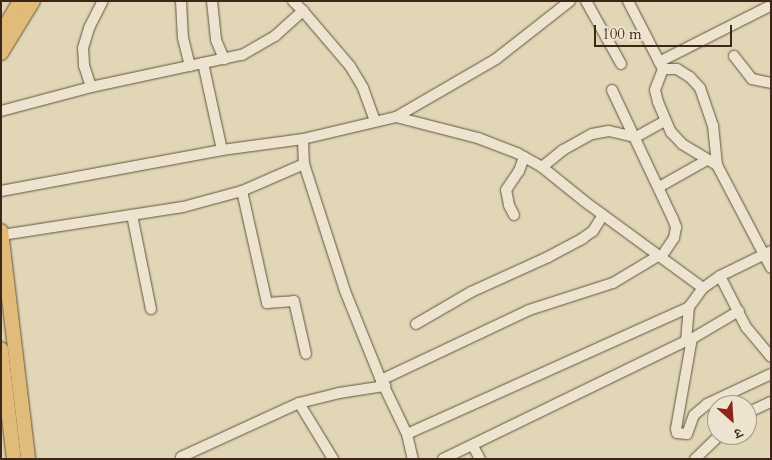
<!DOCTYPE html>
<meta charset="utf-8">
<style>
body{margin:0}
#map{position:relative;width:772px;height:460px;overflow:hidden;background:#e1d6b5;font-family:Cardo,"Noto Serif Devanagari",serif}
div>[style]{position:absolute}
.roads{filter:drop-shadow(0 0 1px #65523f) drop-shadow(0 0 1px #65523f)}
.minor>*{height:10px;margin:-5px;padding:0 5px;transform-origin:5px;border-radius:5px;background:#ece4cf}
.major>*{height:14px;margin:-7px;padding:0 7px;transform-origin:7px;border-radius:7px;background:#e0bb7a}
span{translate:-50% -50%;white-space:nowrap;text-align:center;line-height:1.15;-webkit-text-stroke:4px #ece4cf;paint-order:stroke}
.frame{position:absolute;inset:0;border:2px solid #3c2618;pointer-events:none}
.north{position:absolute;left:707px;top:395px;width:50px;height:50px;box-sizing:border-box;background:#ece4cf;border:1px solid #a69886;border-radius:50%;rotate:154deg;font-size:14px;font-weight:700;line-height:20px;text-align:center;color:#3c2618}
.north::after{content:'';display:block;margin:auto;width:18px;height:22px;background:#8f2418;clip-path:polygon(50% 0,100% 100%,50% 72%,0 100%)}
.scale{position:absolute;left:594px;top:25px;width:138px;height:22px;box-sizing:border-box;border:2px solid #3c2618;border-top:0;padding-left:6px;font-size:15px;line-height:18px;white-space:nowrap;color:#3c2618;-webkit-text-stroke:4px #ece4cf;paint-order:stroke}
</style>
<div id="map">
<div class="roads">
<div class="minor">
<div style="left:181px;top:1px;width:37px;rotate:87deg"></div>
<div style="left:183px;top:38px;width:29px;rotate:76deg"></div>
<div style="left:212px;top:1px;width:39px;rotate:84deg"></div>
<div style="left:216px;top:40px;width:21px;rotate:67deg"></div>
<div style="left:293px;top:1px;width:14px;rotate:45deg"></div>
<div style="left:586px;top:1px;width:72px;rotate:60.9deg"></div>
<div style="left:628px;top:1px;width:76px;rotate:62.8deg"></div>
<div style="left:663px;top:69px;width:14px"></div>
<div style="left:677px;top:69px;width:15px;rotate:32deg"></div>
<div style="left:690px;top:77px;width:15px;rotate:48deg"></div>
<div style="left:700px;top:88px;width:39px;rotate:71deg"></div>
<div style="left:713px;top:125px;width:40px;rotate:84.3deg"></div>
<div style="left:717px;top:165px;width:116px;rotate:62.3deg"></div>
<div style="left:734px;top:56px;width:29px;rotate:52deg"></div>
<div style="left:752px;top:79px;width:19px;rotate:12deg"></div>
<div style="left:659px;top:62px;width:122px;rotate:-26.8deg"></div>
<div style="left:203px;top:63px;width:40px;rotate:-12deg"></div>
<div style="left:242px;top:55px;width:38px;rotate:-30deg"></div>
<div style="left:275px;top:36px;width:38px;rotate:-42deg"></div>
<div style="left:303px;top:11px;width:72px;rotate:49.5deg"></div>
<div style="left:350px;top:66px;width:26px;rotate:59deg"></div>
<div style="left:363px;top:88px;width:35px;rotate:70deg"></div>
<div style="left:663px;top:69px;width:22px;rotate:111deg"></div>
<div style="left:655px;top:90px;width:12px;rotate:76deg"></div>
<div style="left:658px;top:102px;width:33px;rotate:67deg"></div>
<div style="left:671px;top:132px;width:16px;rotate:47deg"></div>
<div style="left:682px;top:144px;width:41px;rotate:31deg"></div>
<div style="left:91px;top:87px;width:23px;rotate:-108deg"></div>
<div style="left:84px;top:65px;width:17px;rotate:-93deg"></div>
<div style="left:83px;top:48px;width:21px;rotate:-73deg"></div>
<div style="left:89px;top:28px;width:30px;rotate:-63deg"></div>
<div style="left:612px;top:90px;width:143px;rotate:64.7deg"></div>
<div style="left:673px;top:219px;width:9px;rotate:69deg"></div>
<div style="left:676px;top:227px;width:11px;rotate:100deg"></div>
<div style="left:674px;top:238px;width:23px;rotate:124deg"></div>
<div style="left:1px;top:111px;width:93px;rotate:-14.9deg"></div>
<div style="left:91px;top:87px;width:115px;rotate:-12.1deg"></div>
<div style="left:203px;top:63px;width:89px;rotate:77.7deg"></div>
<div style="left:396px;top:117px;width:85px;rotate:14.4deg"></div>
<div style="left:478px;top:138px;width:42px;rotate:21deg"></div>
<div style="left:517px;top:153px;width:29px;rotate:29deg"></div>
<div style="left:542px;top:167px;width:54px;rotate:39deg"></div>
<div style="left:584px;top:201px;width:147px;rotate:36.2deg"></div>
<div style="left:703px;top:288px;width:21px;rotate:-35deg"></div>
<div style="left:720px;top:276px;width:57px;rotate:-26.1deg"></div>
<div style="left:303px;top:139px;width:25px;rotate:88deg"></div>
<div style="left:304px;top:164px;width:133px;rotate:72.1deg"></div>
<div style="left:345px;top:291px;width:96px;rotate:68deg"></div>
<div style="left:381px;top:380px;width:60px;rotate:64.3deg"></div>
<div style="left:407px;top:434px;width:26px;rotate:77deg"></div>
<div style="left:542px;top:167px;width:27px;rotate:-39deg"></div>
<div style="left:563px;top:150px;width:33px;rotate:-29deg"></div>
<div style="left:592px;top:134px;width:17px;rotate:-10deg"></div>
<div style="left:609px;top:131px;width:28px;rotate:13deg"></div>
<div style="left:636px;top:137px;width:33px;rotate:-29deg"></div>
<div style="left:659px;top:187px;width:55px;rotate:-29.4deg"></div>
<div style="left:1px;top:191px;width:225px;rotate:-10.5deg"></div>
<div style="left:222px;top:150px;width:82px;rotate:-7.7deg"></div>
<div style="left:303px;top:139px;width:96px;rotate:-13.3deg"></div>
<div style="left:396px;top:117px;width:116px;rotate:-30.1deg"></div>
<div style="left:496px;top:59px;width:94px;rotate:-38.1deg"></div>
<div style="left:242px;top:191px;width:115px;rotate:77.4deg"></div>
<div style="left:267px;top:303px;width:27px;rotate:-4deg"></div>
<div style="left:294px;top:301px;width:54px;rotate:77.2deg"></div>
<div style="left:132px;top:215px;width:96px;rotate:78.6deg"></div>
<div style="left:514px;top:215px;width:11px;rotate:-117deg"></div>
<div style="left:509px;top:205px;width:15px;rotate:-101deg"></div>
<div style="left:506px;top:190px;width:23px;rotate:-56deg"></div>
<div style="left:519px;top:171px;width:15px;rotate:-70deg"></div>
<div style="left:2px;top:235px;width:183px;rotate:-8.8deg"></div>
<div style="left:183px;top:207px;width:61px;rotate:-15.2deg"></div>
<div style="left:242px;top:191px;width:68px;rotate:-23.5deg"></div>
<div style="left:720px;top:276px;width:57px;rotate:63deg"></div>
<div style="left:746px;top:327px;width:39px;rotate:50deg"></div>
<div style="left:416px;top:324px;width:64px;rotate:-30.2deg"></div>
<div style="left:471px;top:292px;width:85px;rotate:-24.4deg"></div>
<div style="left:548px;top:257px;width:40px;rotate:-28deg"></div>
<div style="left:583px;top:238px;width:12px;rotate:-35deg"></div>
<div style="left:593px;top:231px;width:19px;rotate:-58deg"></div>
<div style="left:692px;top:338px;width:92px;rotate:100deg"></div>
<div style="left:676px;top:429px;width:4px;rotate:76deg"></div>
<div style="left:677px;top:433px;width:10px;rotate:6deg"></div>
<div style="left:687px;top:434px;width:20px;rotate:-70deg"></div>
<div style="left:694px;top:415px;width:17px;rotate:-40deg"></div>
<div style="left:707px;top:404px;width:71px;rotate:-25.1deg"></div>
<div style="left:688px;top:341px;width:59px;rotate:-30.5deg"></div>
<div style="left:381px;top:380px;width:164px;rotate:-25.3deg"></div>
<div style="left:529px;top:310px;width:88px;rotate:-17.8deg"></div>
<div style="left:613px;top:283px;width:52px;rotate:-31deg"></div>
<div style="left:299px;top:403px;width:66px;rotate:58.7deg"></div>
<div style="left:747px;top:413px;width:26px;rotate:-25deg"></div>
<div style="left:407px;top:434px;width:309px;rotate:-24.2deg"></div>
<div style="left:689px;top:307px;width:24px;rotate:-54deg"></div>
<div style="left:473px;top:446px;width:15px;rotate:62deg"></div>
<div style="left:181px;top:457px;width:130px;rotate:-24.6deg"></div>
<div style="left:299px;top:403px;width:41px;rotate:-14deg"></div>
<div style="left:339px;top:393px;width:47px;rotate:-8.7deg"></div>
<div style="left:443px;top:459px;width:270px;rotate:-25.9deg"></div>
<div style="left:686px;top:341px;width:34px;rotate:-85deg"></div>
<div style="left:695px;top:459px;width:35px;rotate:-44deg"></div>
</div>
<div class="major">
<div style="left:1px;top:33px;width:37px;rotate:-59deg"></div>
<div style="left:1px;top:53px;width:61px;rotate:-58.4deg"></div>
<div style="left:1px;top:231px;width:230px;rotate:83.2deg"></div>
<div style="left:1px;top:349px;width:111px;rotate:83.3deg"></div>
</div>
</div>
<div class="frame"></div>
<div class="north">उ</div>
<div class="scale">100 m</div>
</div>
